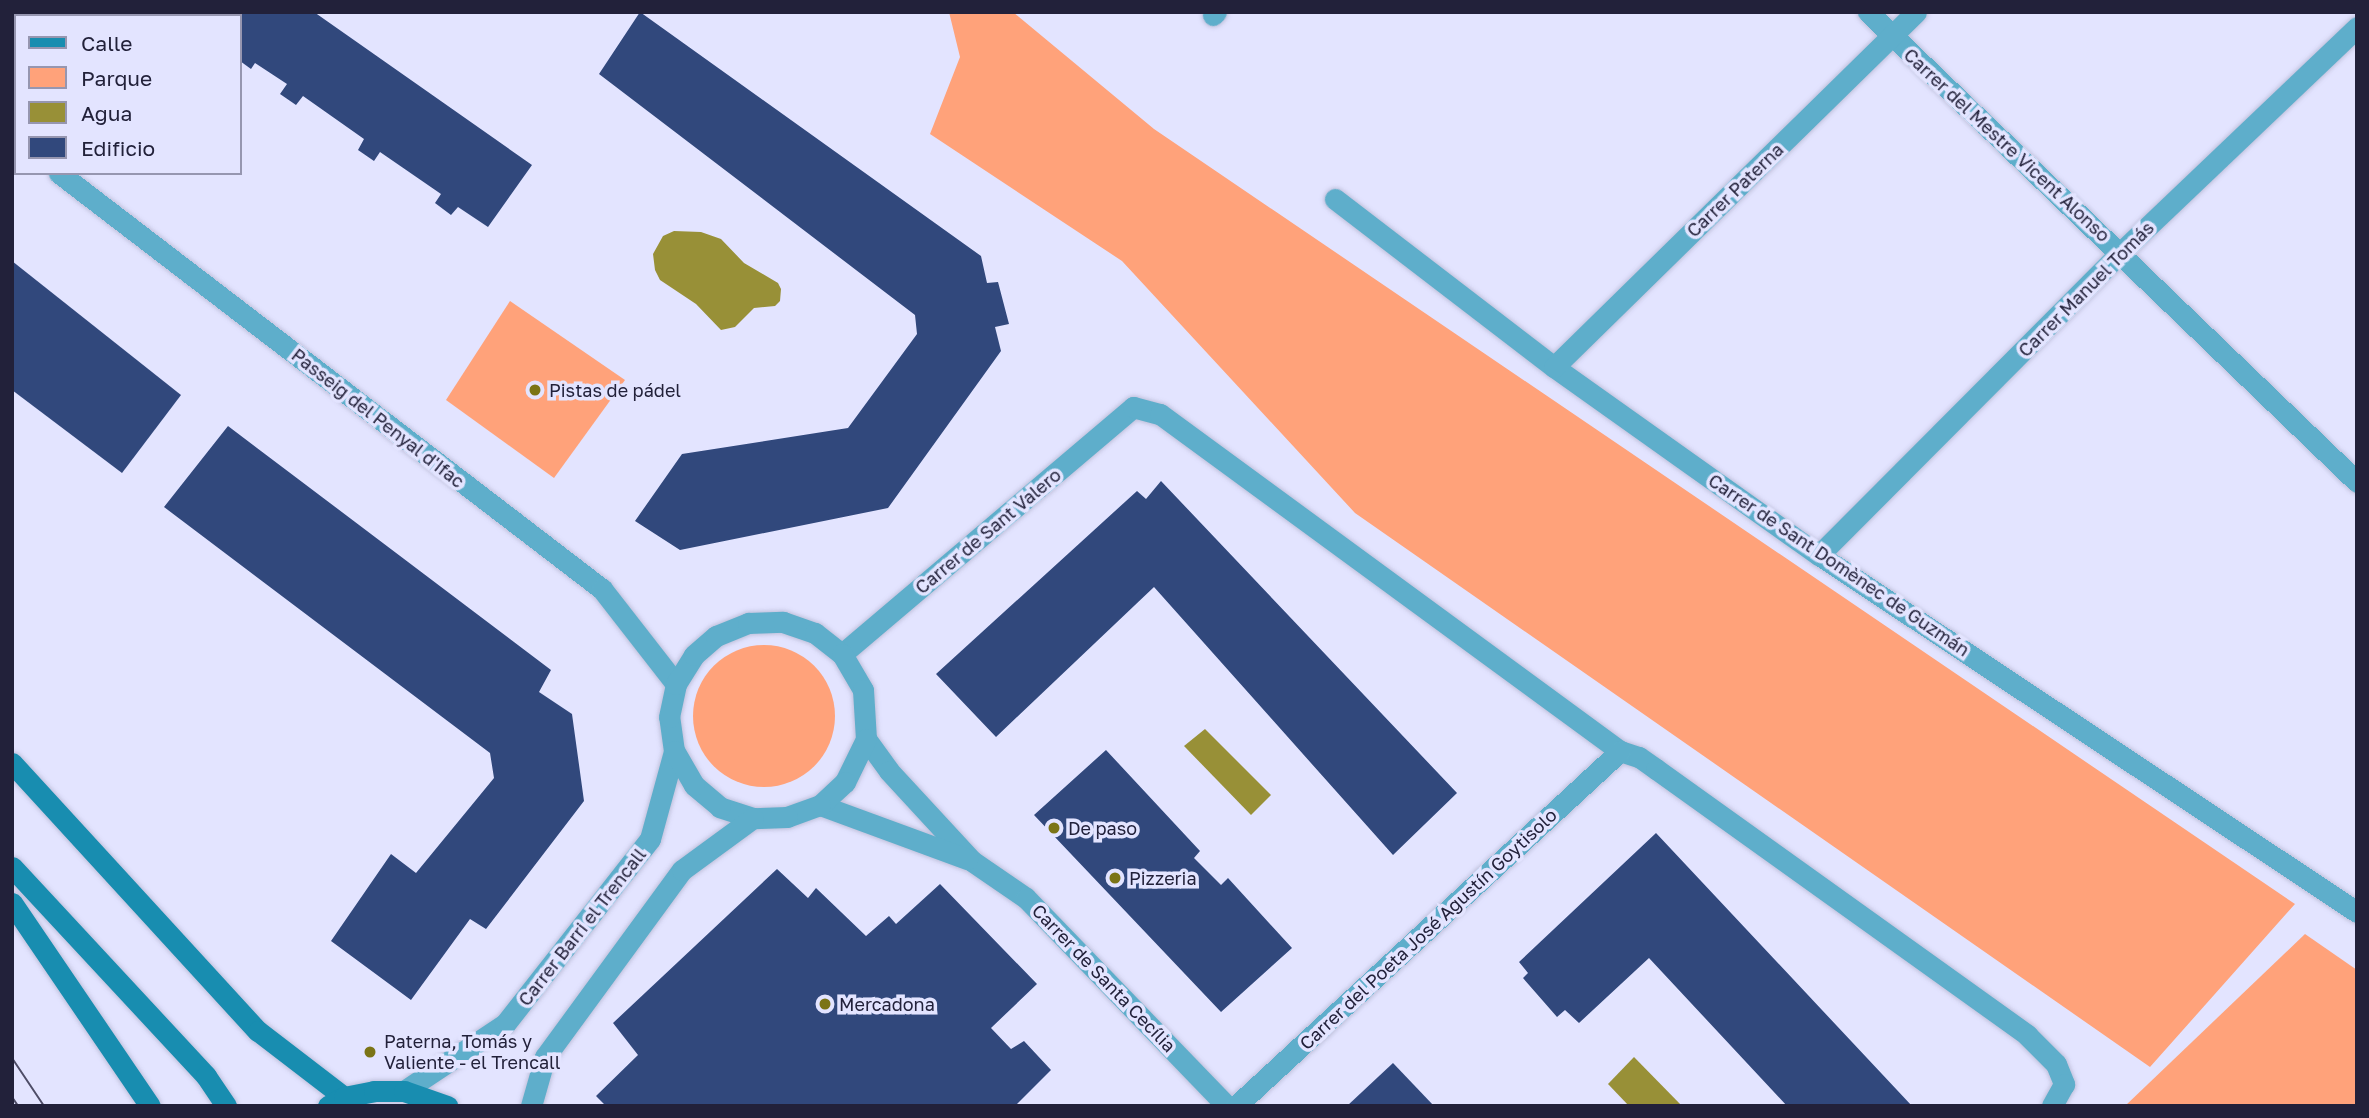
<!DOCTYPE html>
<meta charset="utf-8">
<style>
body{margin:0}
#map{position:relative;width:2369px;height:1118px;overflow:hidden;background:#e3e4ff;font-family:"Golos Text",sans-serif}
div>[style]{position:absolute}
.green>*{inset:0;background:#ffa27a}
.round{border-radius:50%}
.water>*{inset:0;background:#989037}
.building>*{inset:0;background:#31487c}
.roads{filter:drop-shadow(0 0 2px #c0c1dc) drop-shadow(0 0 2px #c0c1dc)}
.street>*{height:21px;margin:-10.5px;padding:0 10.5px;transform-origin:10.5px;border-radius:10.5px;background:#5eaecb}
.secondary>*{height:21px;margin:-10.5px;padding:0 10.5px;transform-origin:10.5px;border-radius:10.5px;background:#188db0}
.tram>*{height:2px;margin:-1px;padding:0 1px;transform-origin:1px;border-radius:1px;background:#4e4d67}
.dots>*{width:19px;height:19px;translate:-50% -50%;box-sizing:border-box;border:4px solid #e3e4ff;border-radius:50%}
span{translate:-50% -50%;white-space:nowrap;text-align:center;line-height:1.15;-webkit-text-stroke:7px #e3e4ff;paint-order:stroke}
.street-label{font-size:18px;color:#22213a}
.poi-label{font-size:18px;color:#22213a}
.left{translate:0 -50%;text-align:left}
.frame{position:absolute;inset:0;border:14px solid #22213a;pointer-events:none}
.legend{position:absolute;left:14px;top:14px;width:228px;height:161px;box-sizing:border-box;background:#e3e4ff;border:2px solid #9696b0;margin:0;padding:9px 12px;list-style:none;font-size:21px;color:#22213a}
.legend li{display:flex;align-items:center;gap:14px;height:35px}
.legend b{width:35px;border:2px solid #9696b0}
</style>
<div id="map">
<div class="green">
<div style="clip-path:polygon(949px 12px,1013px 12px,1154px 129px,2295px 904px,2150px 1067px,1355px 513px,1122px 261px,930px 134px,960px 57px)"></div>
<div style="clip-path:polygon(510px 301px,625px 380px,554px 478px,446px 400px)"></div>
<div class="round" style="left:693px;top:645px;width:142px;height:142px"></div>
<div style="clip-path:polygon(2305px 934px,2357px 970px,2357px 1106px,2125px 1106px)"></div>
</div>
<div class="water">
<div style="clip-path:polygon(674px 231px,701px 232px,721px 239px,744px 263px,778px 283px,781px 289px,780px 301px,775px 306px,754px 308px,735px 327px,721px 330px,696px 304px,660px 280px,655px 270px,653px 254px,663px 236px)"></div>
<div style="clip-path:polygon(1205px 729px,1271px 795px,1251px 815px,1184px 746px)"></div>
<div style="clip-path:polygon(1634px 1057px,1682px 1106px,1629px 1106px,1608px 1084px)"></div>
</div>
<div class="building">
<div style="clip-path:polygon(156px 12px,314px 12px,532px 165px,488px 227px,458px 207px,451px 215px,435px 203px,441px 194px,380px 152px,374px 161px,358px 150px,364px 139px,303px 96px,296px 105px,280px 94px,287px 84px,255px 63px,251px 69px,240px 61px,240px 16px,154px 16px)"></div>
<div style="clip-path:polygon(640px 12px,981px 256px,987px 283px,998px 282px,1009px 324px,995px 327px,1001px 351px,888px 508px,680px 550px,635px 521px,682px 454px,848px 428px,917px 334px,915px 315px,599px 74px)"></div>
<div style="clip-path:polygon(12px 261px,181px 395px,122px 473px,12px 390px)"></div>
<div style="clip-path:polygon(228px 426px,551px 670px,539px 692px,572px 714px,584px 801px,486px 929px,470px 919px,411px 1000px,331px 941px,391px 854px,416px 873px,494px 778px,490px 753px,164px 507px)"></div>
<div style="clip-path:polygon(1161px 481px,1457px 793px,1393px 855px,1154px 587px,996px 737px,936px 674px,1137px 491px,1146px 499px)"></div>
<div style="clip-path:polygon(1106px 750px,1200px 851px,1194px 858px,1221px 885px,1228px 878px,1292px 948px,1221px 1012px,1034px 815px)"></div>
<div style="clip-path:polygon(1656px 833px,1912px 1106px,1787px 1106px,1649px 958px,1579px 1023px,1565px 1010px,1557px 1017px,1523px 978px,1528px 973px,1519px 962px)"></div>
<div style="clip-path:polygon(777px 869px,808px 898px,816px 888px,866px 936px,889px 916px,896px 924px,940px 884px,1037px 984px,991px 1028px,1011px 1049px,1024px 1041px,1051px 1070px,1015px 1106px,606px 1106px,596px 1096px,638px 1055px,613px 1023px)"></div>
<div style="clip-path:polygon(1393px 1063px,1434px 1106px,1347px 1106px)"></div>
</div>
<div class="roads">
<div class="street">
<div style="left:1868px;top:12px;width:678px;rotate:43.86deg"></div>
<div style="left:1213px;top:15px;width:4px;rotate:-45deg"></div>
<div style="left:12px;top:137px;width:5px;rotate:37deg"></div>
<div style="left:59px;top:173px;width:684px;rotate:37.46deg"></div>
<div style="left:602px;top:589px;width:120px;rotate:52.1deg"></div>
<div style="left:1335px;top:199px;width:276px;rotate:37.5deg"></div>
<div style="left:1554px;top:367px;width:325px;rotate:35.4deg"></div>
<div style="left:1819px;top:555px;width:646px;rotate:33.57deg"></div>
<div style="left:1554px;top:367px;width:507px;rotate:-44.44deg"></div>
<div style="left:1819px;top:555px;width:428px;rotate:-45.1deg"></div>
<div style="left:2121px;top:252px;width:326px;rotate:-43.6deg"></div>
<div style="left:842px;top:654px;width:382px;rotate:-40.3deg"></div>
<div style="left:1133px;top:407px;width:28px;rotate:15deg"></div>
<div style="left:1160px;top:414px;width:570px;rotate:36.23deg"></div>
<div style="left:1620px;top:751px;width:20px;rotate:18deg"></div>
<div style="left:1639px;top:757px;width:21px;rotate:35deg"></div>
<div style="left:1656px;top:769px;width:457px;rotate:35.6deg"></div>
<div style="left:2027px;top:1035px;width:41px;rotate:45deg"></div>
<div style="left:2056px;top:1064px;width:22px;rotate:68deg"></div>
<div style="left:2064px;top:1084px;width:25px;rotate:119deg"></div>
<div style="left:866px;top:739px;width:39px;rotate:54deg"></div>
<div style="left:889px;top:771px;width:122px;rotate:47.3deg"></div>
<div style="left:972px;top:861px;width:65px;rotate:34.4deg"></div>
<div style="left:1026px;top:898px;width:289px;rotate:46deg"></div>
<div style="left:820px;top:805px;width:157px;rotate:20.2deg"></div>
<div style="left:404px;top:1091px;width:121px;rotate:-33.6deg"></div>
<div style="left:505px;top:1024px;width:235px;rotate:-51.9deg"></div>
<div style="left:650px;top:839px;width:91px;rotate:-74.7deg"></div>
<div style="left:674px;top:751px;width:34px;rotate:-98deg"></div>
<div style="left:669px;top:717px;width:34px;rotate:-78deg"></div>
<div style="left:676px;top:684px;width:34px;rotate:-58deg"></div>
<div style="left:694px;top:655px;width:29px;rotate:-41deg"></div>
<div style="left:716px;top:636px;width:35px;rotate:-22deg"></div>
<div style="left:748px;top:623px;width:35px;rotate:-2deg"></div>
<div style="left:783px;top:622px;width:34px;rotate:19deg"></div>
<div style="left:815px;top:633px;width:34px;rotate:38deg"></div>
<div style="left:842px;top:654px;width:42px;rotate:59.7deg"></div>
<div style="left:863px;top:690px;width:49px;rotate:86.5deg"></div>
<div style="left:866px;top:739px;width:48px;rotate:116deg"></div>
<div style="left:845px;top:782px;width:34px;rotate:137deg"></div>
<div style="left:820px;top:805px;width:35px;rotate:160deg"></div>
<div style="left:787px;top:817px;width:34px;rotate:178deg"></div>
<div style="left:753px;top:818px;width:35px;rotate:-162deg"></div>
<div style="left:720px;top:807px;width:34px;rotate:-140deg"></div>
<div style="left:694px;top:785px;width:39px;rotate:-120deg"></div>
<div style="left:531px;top:1106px;width:51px;rotate:-74.1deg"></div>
<div style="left:545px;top:1057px;width:232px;rotate:-53.8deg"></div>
<div style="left:682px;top:870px;width:88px;rotate:-36.2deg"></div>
<div style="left:1236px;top:1106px;width:523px;rotate:-42.75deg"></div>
</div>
<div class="secondary">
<div style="left:12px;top:763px;width:364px;rotate:47.5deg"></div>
<div style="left:258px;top:1031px;width:108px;rotate:37.5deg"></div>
<div style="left:12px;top:867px;width:285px;rotate:47.1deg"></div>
<div style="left:206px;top:1076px;width:36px;rotate:56deg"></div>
<div style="left:12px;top:903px;width:245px;rotate:55.8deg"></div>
<div style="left:328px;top:1106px;width:18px;rotate:-29deg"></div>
<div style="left:344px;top:1097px;width:31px;rotate:-11deg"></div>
<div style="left:374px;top:1091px;width:30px"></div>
<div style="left:404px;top:1091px;width:46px;rotate:19.2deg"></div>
</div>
</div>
<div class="tram">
<div style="left:12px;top:1058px;width:58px;rotate:56.3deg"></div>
<div style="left:12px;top:1097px;width:11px;rotate:56deg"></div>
</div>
<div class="dots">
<div style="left:535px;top:390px;background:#7b7416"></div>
<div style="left:1054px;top:828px;background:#7b7416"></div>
<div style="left:1115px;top:878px;background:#7b7416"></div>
<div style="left:825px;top:1004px;background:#7b7416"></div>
<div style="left:370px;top:1052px;background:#7b7416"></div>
</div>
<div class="street-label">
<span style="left:2007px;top:145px;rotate:43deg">Carrer del Mestre Vicent Alonso</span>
<span style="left:1735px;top:190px;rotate:-44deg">Carrer Paterna</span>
<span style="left:2086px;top:289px;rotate:-45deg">Carrer Manuel Tomás</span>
<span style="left:378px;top:418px;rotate:38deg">Passeig del Penyal d'Ifac</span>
<span style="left:988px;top:531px;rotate:-40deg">Carrer de Sant Valero</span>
<span style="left:1839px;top:565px;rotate:34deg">Carrer de Sant Domènec de Guzmán</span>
<span style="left:582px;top:927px;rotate:-52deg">Carrer Barri el Trencall</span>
<span style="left:1428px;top:929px;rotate:-43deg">Carrer del Poeta José Agustín Goytisolo</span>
<span style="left:1104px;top:978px;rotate:46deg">Carrer de Santa Cecília</span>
</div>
<div class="poi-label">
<span class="left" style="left:549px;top:390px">Pistas de pádel</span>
<span class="left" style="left:1068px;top:828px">De paso</span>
<span class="left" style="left:1129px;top:878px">Pizzeria</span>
<span class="left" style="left:839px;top:1004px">Mercadona</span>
<span class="left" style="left:384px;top:1052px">Paterna, Tomás y<br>Valiente - el Trencall</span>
</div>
<div class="frame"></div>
<ul class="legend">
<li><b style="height:9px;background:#188db0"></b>Calle</li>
<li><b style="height:19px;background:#ffa27a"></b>Parque</li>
<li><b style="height:19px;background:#989037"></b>Agua</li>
<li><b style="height:19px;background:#31487c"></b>Edificio</li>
</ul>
</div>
